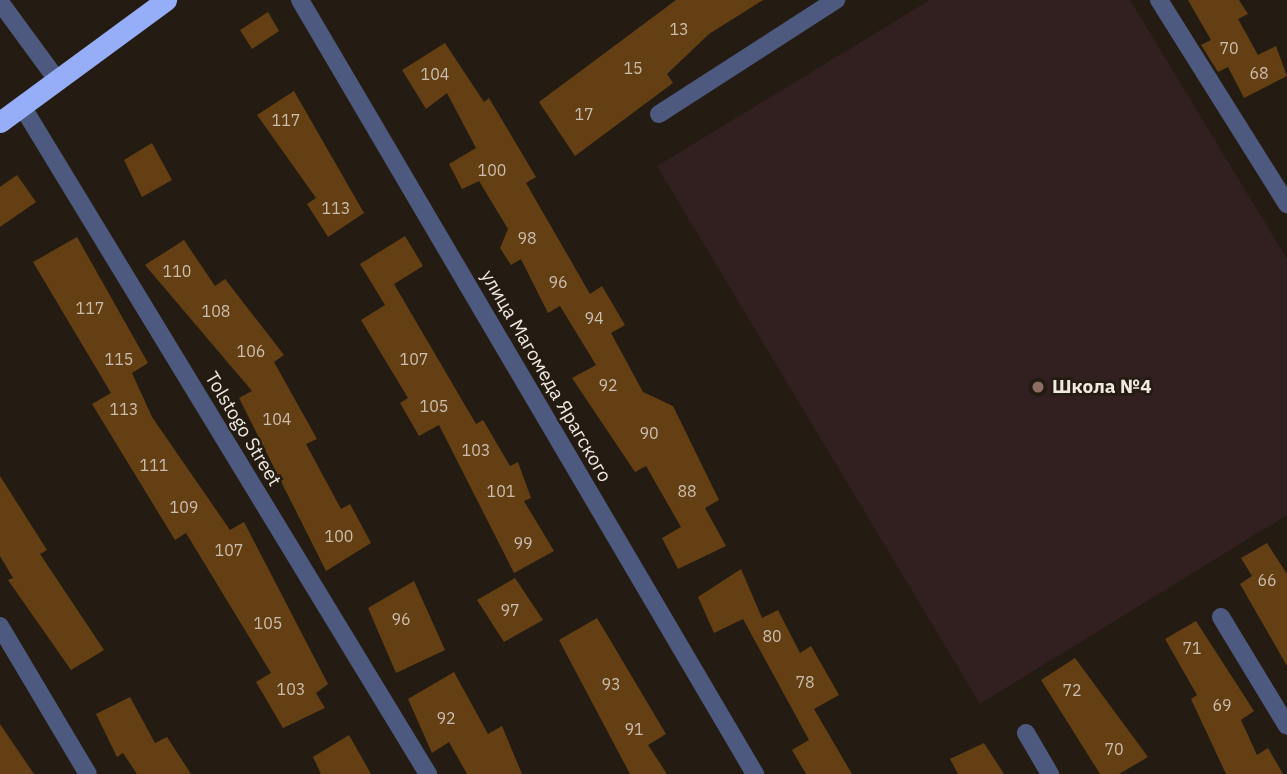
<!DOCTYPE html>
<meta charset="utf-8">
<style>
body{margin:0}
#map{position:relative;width:1287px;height:774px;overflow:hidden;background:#241c12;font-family:"IBM Plex Sans",sans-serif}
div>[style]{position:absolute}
.education>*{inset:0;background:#321f20}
.building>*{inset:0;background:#633f13}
.street>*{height:18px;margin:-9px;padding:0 9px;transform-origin:9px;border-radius:9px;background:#4d597e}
.highway>*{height:21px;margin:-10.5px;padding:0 10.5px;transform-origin:10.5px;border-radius:10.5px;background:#96adf7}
.dots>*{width:19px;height:19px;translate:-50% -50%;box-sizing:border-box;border:4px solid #241c12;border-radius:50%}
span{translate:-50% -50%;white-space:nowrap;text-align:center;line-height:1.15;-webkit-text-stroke:5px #241c12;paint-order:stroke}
.number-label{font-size:16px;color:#ccbeae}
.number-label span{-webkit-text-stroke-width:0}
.street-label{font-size:19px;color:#efe9e2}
.poi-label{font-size:19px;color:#efe9e2;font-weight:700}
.left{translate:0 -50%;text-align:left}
</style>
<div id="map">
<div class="education">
<div style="clip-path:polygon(930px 0,1130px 0,1287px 259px,1287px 515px,980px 704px,657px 166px)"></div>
</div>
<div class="building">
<div style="clip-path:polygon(676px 0,763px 0,709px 34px,667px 74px,673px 83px,575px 156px,539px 102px)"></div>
<div style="clip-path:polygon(1188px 0,1239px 0,1248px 14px,1238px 19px,1258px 55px,1276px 46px,1287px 76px,1244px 98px,1228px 67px,1218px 72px,1201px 45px,1211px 40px)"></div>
<div style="clip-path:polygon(268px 12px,279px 31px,252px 49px,240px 30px)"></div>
<div style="clip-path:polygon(445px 43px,484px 102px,489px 98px,536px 177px,526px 183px,590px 294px,602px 286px,625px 325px,611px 333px,643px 392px,673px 406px,719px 500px,705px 508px,726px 546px,678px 569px,662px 538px,681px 527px,646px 466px,635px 472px,572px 378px,596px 365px,560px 306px,548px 313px,521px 259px,511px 265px,500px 248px,508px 229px,479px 181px,462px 189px,449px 164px,476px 148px,447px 93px,426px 109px,402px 70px)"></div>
<div style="clip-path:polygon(294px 91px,364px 213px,328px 237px,307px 204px,316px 198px,257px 115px)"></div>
<div style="clip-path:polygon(152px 143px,172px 180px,142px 197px,124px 160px)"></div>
<div style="clip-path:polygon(17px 175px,36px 202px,0 227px,0 187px)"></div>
<div style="clip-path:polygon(405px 236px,423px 266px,394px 284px,476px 424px,483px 420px,510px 466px,518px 462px,531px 498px,524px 501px,554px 551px,514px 573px,439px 425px,419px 436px,400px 403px,408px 398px,361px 320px,385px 305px,360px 264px)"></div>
<div style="clip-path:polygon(77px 237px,148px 363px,132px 373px,152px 417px,230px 530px,244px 522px,328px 684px,316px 693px,325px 708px,283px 728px,256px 682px,271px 673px,186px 533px,175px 540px,92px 404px,111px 393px,33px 262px)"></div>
<div style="clip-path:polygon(184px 240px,215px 286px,225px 279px,284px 355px,274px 362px,317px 439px,306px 444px,341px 509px,350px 504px,371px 543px,326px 571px,239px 398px,252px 391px,145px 265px)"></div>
<div style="clip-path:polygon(0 476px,47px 550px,40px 554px,104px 650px,71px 670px,8px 580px,13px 578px,0 556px)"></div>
<div style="clip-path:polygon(1267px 543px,1287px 574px,1287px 666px,1240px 584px,1252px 576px,1241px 558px)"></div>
<div style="clip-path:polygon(741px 569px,762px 618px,778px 610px,800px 653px,811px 646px,839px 695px,814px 709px,852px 774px,806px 774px,792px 750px,809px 740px,743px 619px,714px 633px,698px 597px)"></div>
<div style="clip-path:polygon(515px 578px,543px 620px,504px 642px,477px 600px)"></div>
<div style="clip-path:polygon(414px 581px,445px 650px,396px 673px,368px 608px)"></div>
<div style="clip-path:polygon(597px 618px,666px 734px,648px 745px,667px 774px,630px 774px,559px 640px)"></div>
<div style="clip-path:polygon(1196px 621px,1254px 711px,1241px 720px,1257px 755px,1268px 748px,1283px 774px,1226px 774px,1191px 699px,1197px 695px,1165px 639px)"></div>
<div style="clip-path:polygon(1075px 658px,1148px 757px,1119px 774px,1100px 774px,1041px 680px)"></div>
<div style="clip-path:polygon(454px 672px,488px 734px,502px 726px,522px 774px,467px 774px,449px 742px,432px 753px,408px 699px)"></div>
<div style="clip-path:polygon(130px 697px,155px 743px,167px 737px,191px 774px,137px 774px,123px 753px,117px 757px,96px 714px)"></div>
<div style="clip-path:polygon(0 724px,34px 774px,0 774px)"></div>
<div style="clip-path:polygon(349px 735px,371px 774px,321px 774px,313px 757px)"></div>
<div style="clip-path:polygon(984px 743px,1004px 774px,958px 774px,950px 759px)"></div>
</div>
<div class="street">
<div style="left:300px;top:0;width:898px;rotate:59.55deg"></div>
<div style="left:1159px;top:0;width:241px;rotate:57.9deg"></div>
<div style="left:0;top:2px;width:97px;rotate:53.8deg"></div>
<div style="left:22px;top:106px;width:782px;rotate:58.71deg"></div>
<div style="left:659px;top:114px;width:211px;rotate:-32.8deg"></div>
<div style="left:1221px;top:617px;width:127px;rotate:58.8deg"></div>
<div style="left:0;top:626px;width:172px;rotate:59.3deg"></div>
<div style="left:1026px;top:733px;width:48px;rotate:59.7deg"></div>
</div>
<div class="highway">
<div style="left:0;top:122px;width:206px;rotate:-36.3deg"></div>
</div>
<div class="dots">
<div style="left:1038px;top:387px;background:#8d6e63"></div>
</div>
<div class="number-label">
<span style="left:679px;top:29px">13</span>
<span style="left:1229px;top:48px">70</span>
<span style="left:633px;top:68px">15</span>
<span style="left:1259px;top:73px">68</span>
<span style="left:435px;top:74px">104</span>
<span style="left:584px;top:114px">17</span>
<span style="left:286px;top:120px">117</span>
<span style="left:492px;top:170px">100</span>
<span style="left:336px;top:208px">113</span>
<span style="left:527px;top:238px">98</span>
<span style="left:177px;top:271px">110</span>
<span style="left:558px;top:282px">96</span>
<span style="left:90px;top:308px">117</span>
<span style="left:216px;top:311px">108</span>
<span style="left:594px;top:318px">94</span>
<span style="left:251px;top:351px">106</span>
<span style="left:119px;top:359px">115</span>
<span style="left:414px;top:359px">107</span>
<span style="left:608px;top:385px">92</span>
<span style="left:434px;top:406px">105</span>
<span style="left:124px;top:409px">113</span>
<span style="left:277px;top:419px">104</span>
<span style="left:649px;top:433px">90</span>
<span style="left:476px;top:450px">103</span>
<span style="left:154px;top:465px">111</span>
<span style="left:501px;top:491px">101</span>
<span style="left:687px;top:491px">88</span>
<span style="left:184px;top:507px">109</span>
<span style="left:339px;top:536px">100</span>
<span style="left:523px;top:543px">99</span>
<span style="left:229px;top:550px">107</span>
<span style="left:1267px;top:580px">66</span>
<span style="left:510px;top:610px">97</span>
<span style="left:401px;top:619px">96</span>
<span style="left:268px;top:623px">105</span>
<span style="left:772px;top:636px">80</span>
<span style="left:1192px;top:648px">71</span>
<span style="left:805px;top:682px">78</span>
<span style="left:611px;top:684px">93</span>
<span style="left:291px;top:689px">103</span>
<span style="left:1072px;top:690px">72</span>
<span style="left:1222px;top:705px">69</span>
<span style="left:446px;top:718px">92</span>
<span style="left:634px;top:729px">91</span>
<span style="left:1114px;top:749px">70</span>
</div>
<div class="street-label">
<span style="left:546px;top:376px;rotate:60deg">улица Магомеда Ярагского</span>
<span style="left:243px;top:429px;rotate:59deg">Tolstogo Street</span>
</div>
<div class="poi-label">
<span class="left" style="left:1052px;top:387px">Школа №4</span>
</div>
</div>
